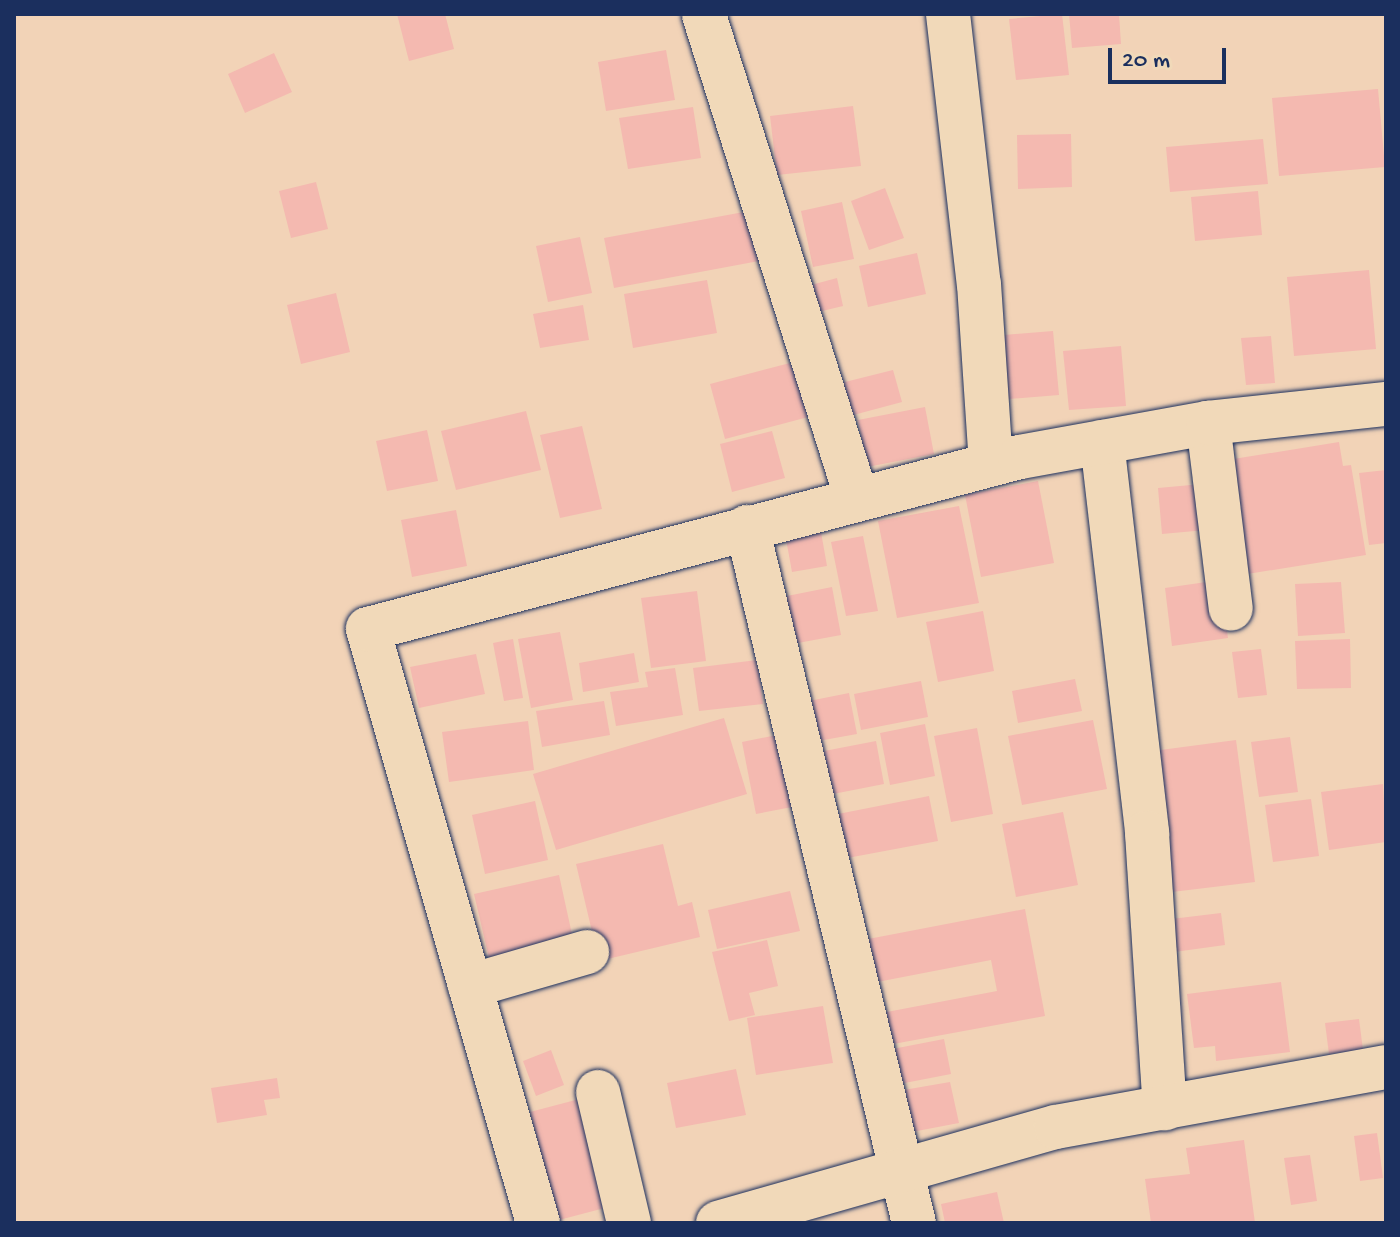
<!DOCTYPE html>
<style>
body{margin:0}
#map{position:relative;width:1400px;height:1237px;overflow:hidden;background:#f2d3b7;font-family:"Gochi Hand",sans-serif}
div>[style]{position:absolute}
.building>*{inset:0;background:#f4b9b0}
.roads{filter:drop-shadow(0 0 2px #1b2f5e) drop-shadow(0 0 2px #1b2f5e)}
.minor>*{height:44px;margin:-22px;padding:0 22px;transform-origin:22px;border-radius:22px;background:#f1d9b9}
span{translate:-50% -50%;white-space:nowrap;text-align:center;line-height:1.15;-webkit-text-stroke:6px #f1d9b9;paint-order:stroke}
.frame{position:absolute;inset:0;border:16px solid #1b2f5e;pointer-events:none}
.scale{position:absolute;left:1108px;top:48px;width:118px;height:36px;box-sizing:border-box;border:4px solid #1b2f5e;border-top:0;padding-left:10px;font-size:24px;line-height:28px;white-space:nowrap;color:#1b2f5e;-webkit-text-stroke:6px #f1d9b9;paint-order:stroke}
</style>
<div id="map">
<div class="building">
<div style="clip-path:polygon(397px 14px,445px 14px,454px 49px,409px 61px)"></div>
<div style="clip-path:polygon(1062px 14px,1069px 75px,1016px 80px,1009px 19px)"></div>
<div style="clip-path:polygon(1069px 14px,1119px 14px,1121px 44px,1072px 48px)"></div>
<div style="clip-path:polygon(666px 50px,675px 100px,606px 111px,598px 62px)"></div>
<div style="clip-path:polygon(274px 53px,292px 92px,245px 113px,228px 74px)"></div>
<div style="clip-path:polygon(1378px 89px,1385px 167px,1279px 176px,1272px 98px)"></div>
<div style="clip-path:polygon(853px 106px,861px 166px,777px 175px,770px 116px)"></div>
<div style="clip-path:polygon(693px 107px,701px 158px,628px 169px,619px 118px)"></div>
<div style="clip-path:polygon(1071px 134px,1072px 187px,1018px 189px,1017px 135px)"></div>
<div style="clip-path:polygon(1263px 139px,1268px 184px,1170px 192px,1166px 147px)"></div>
<div style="clip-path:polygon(316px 182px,328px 229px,291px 238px,279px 191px)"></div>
<div style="clip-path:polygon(885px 188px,904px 238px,869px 250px,851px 201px)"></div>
<div style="clip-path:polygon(1258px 191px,1262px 235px,1195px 241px,1191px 197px)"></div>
<div style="clip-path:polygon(842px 202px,854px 259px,813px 267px,801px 211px)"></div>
<div style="clip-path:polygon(749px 211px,759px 261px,614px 288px,604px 238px)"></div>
<div style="clip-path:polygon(580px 237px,592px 293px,548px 302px,536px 246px)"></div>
<div style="clip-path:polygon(917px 253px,926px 294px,868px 307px,859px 266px)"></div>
<div style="clip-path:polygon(1369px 270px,1376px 349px,1294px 356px,1287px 277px)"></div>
<div style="clip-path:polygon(837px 278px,843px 306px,818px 312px,811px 285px)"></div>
<div style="clip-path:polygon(707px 280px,717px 333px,633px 348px,624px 294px)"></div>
<div style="clip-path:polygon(336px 293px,350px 352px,301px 364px,287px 305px)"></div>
<div style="clip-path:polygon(583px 305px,589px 340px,540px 348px,533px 314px)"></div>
<div style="clip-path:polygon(1053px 331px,1059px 395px,998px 400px,992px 336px)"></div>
<div style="clip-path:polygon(1271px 336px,1275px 383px,1246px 385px,1241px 338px)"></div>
<div style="clip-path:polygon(1121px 346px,1126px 406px,1069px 410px,1063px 351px)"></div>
<div style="clip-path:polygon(790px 363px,812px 416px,725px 439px,710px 384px)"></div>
<div style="clip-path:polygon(893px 370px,902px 402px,846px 417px,837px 384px)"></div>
<div style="clip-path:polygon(925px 407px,934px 454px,867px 467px,858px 420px)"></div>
<div style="clip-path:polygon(526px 411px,541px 470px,456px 490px,441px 431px)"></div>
<div style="clip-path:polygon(582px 426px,602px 509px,560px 518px,540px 435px)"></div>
<div style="clip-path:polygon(427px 430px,438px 481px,387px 491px,376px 441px)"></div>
<div style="clip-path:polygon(772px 431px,785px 478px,732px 492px,720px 444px)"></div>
<div style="clip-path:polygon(1339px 442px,1343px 466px,1351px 465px,1366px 555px,1235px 576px,1215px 462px)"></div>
<div style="clip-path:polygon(1386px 470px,1386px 543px,1369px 545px,1359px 473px)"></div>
<div style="clip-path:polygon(1038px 481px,1054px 563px,981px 577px,965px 495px)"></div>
<div style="clip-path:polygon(1202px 484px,1206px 530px,1162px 534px,1158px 488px)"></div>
<div style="clip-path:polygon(959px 506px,979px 603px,897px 618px,878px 521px)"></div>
<div style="clip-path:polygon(456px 510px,467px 566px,412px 577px,401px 520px)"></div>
<div style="clip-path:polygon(821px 532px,827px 566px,792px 572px,786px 539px)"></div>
<div style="clip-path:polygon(863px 536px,878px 611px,846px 616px,831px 542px)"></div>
<div style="clip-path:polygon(1220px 580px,1228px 638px,1172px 646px,1165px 588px)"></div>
<div style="clip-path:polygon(1341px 582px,1345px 633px,1298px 636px,1295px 584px)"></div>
<div style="clip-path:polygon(832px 587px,841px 635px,787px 645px,777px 598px)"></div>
<div style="clip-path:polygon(697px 591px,706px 661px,651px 668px,641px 598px)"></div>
<div style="clip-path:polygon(983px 611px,994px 671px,938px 682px,926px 622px)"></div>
<div style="clip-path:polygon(560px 632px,573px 700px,531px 708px,518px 639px)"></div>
<div style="clip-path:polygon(513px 639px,523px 698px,504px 701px,493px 643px)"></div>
<div style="clip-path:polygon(1350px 639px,1351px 688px,1297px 689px,1295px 641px)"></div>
<div style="clip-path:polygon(1261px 649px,1267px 695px,1238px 698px,1232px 652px)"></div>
<div style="clip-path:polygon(634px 653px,639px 682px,583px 692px,579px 663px)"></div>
<div style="clip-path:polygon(476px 654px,485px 694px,419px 708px,410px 667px)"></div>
<div style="clip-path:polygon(757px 660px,763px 704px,699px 711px,693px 668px)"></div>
<div style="clip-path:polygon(675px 668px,683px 715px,616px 726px,610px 692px,648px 687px,645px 672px)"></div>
<div style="clip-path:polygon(1075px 679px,1082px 711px,1018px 723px,1012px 691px)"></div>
<div style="clip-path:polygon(921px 681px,928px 717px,861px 730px,854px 694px)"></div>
<div style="clip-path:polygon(849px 693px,857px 734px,807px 743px,799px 703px)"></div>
<div style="clip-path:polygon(604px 701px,610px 735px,542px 747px,536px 711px)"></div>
<div style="clip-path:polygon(724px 718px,747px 794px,556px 850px,533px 774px)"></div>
<div style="clip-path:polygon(1093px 720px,1107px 789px,1022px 805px,1008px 736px)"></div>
<div style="clip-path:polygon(528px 721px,534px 770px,449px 782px,442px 732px)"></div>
<div style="clip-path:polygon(925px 724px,935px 776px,890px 785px,880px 733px)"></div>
<div style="clip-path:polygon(977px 728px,993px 814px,951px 822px,934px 736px)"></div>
<div style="clip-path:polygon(777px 735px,792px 807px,756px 814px,742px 742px)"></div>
<div style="clip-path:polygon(1290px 737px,1298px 792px,1259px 797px,1251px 742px)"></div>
<div style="clip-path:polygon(1236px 740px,1255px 882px,1172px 892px,1153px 751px)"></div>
<div style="clip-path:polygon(876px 741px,884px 784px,828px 795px,819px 752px)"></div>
<div style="clip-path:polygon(1383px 784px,1386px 842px,1329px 850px,1321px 792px)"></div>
<div style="clip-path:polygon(929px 796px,938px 841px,842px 859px,833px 815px)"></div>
<div style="clip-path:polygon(1311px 799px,1319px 856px,1273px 862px,1265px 805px)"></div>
<div style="clip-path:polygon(535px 801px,548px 860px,485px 874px,472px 815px)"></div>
<div style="clip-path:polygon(1063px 812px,1078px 885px,1016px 897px,1002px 824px)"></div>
<div style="clip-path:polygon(663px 844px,678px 906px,692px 902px,700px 937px,599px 961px,576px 864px)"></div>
<div style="clip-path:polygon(559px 875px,573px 939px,489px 958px,474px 894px)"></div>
<div style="clip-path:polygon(790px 891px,800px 931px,717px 949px,708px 910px)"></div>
<div style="clip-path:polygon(1025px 909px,1045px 1016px,877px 1047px,871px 1015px,997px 991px,991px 960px,872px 983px,863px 940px)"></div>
<div style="clip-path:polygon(1221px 913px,1225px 945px,1167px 953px,1163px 920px)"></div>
<div style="clip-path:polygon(767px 940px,778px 986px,749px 993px,755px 1015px,729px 1021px,712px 952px)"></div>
<div style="clip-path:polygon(1281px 982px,1290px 1052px,1216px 1061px,1215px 1046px,1194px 1048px,1187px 994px)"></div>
<div style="clip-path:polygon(823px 1006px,833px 1063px,756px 1075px,747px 1018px)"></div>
<div style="clip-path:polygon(1359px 1019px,1363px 1050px,1329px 1054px,1325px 1023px)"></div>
<div style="clip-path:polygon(944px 1039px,951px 1074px,884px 1087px,877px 1052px)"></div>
<div style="clip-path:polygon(551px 1050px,564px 1085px,536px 1096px,523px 1061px)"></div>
<div style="clip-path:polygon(736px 1069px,746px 1115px,676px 1128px,667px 1083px)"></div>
<div style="clip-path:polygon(277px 1078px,280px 1098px,264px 1100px,267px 1115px,217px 1123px,211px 1088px)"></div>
<div style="clip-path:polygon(950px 1082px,959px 1123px,901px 1134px,892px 1092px)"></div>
<div style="clip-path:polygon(587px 1097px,616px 1205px,559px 1220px,530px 1112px)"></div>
<div style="clip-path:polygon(1377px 1133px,1383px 1178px,1360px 1181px,1354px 1136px)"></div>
<div style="clip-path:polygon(1244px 1140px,1255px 1223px,1151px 1223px,1145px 1179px,1190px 1174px,1186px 1148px)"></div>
<div style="clip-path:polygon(1310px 1155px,1317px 1201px,1291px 1205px,1284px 1158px)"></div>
<div style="clip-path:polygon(997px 1192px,1004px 1223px,945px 1223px,941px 1204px)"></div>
</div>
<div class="roads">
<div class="minor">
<div style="left:948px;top:14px;width:272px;rotate:83.5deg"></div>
<div style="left:979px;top:284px;width:181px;rotate:86.2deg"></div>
<div style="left:704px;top:15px;width:508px;rotate:72.46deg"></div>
<div style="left:1208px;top:423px;width:187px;rotate:83deg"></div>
<div style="left:1102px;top:442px;width:394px;rotate:83.4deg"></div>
<div style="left:1147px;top:833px;width:276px;rotate:86.3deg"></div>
<div style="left:747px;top:527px;width:716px;rotate:76.51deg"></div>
<div style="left:470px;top:986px;width:122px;rotate:-16.2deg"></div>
<div style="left:598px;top:1092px;width:135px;rotate:76.7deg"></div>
<div style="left:538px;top:1223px;width:618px;rotate:-105.97deg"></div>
<div style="left:368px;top:629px;width:674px;rotate:-14.78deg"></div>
<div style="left:1020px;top:457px;width:191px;rotate:-10.3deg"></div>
<div style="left:1208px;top:423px;width:179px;rotate:-6.1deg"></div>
<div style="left:718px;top:1223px;width:351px;rotate:-15.9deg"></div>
<div style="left:1056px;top:1127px;width:335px;rotate:-10.3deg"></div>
</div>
</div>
<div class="frame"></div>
<div class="scale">20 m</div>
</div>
